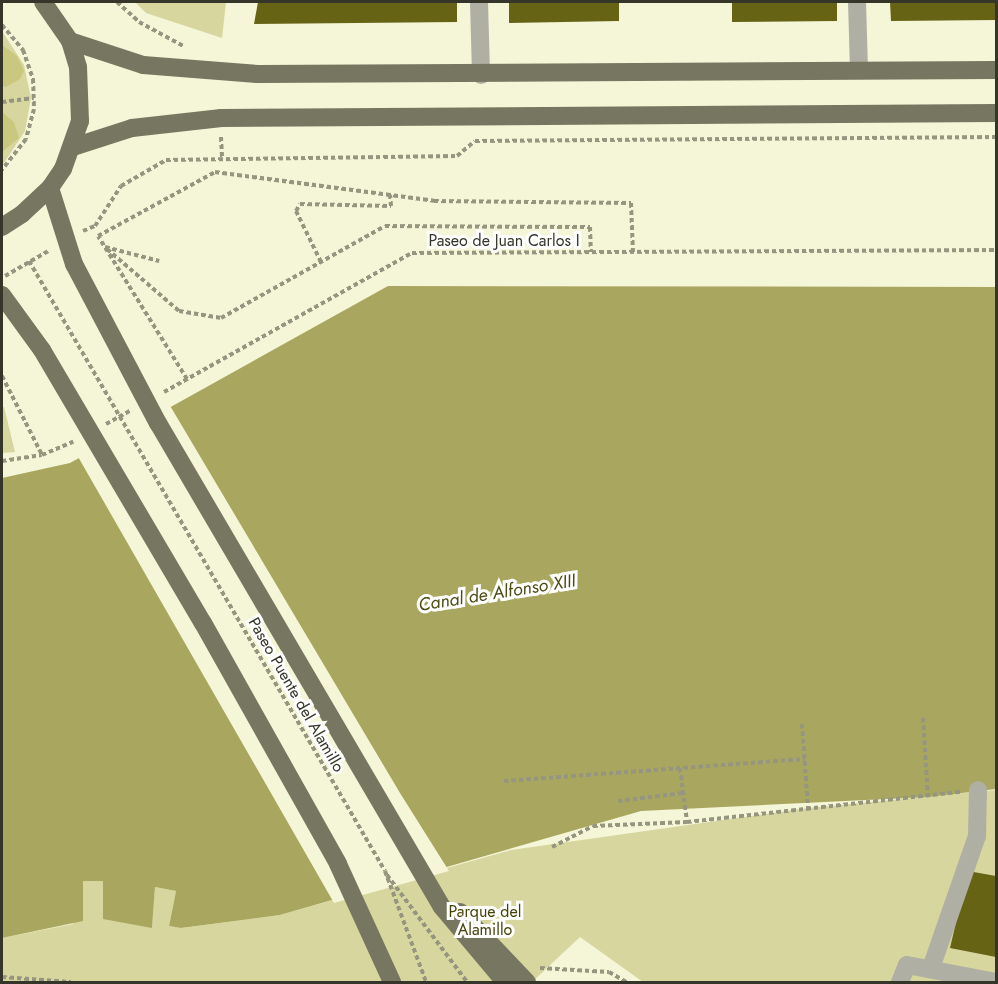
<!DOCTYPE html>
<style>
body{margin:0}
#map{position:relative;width:998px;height:984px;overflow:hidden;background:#f5f5d7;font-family:Jost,sans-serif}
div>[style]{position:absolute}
.green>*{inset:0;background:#d7d69e}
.forest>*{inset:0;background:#cac87e}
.water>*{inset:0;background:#a9a75f}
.pier>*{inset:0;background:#f5f5d7}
.building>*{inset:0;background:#666315}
.path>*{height:4px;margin-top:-2px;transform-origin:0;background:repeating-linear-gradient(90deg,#959580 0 4.5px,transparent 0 7.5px)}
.minor>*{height:18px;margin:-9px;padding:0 9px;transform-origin:9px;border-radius:9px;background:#afafa3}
.major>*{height:18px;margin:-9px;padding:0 9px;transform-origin:9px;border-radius:9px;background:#777761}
span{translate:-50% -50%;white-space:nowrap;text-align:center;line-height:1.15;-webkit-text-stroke:6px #fff;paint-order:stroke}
.street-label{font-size:16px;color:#353529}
.park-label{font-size:16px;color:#464309}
.water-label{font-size:18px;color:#4d4b14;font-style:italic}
.frame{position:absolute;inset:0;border:3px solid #353529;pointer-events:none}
</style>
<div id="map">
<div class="green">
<div style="clip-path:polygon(135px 2px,226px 2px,222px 38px,146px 13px)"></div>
<div style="clip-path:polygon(2px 31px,24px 65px,31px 98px,25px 131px,2px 166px)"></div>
<div style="clip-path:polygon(2px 407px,4px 407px,15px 452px,2px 453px)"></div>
<div style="clip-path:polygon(996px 790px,996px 982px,643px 982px,580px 937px,532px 982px,2px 982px,2px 938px,73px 924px,83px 881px,103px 881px,152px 928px,155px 887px,176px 891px,169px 926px,182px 928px,280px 915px,511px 850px,808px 808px)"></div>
</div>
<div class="forest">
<div style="clip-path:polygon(2px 45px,17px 56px,24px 71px,20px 79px,6px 87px,2px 86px)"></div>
<div style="clip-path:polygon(2px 112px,14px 122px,19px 138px,2px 152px)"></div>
</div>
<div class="water">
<div style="clip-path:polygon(388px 286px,996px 287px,996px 789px,928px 797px,641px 811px,280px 915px,181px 928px,169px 926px,176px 891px,155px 887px,152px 928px,103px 919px,103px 881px,83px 881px,83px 921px,2px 938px,2px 478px,70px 463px)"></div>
</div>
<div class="pier">
<div style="clip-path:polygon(169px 404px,400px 793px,449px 871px,334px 903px,77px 455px)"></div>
</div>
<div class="building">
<div style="clip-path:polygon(258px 2px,457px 2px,457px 22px,254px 24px)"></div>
<div style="clip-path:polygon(509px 2px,619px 2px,619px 21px,509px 23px)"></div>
<div style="clip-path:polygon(732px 2px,837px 2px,837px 21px,732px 22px)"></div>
<div style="clip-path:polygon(890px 2px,996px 2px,996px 20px,891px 21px)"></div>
<div style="clip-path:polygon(968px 871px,996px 876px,996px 957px,950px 948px)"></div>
</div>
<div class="path">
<div style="left:117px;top:2px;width:30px;rotate:42deg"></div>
<div style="left:139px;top:22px;width:52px;rotate:28.5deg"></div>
<div style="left:2px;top:25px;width:33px;rotate:50deg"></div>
<div style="left:23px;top:50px;width:31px;rotate:71deg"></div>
<div style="left:33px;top:79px;width:30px;rotate:88deg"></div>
<div style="left:34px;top:109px;width:31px;rotate:105deg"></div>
<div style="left:26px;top:139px;width:39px;rotate:128deg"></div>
<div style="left:2px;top:102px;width:32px;rotate:-7deg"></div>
<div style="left:221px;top:137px;width:21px;rotate:87deg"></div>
<div style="left:83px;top:231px;width:13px;rotate:-23deg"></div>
<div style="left:95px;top:226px;width:48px;rotate:-57deg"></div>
<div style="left:121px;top:186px;width:52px;rotate:-30deg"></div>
<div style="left:166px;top:160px;width:291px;rotate:-0.8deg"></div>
<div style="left:457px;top:156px;width:23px;rotate:-40deg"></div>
<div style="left:475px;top:141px;width:521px;rotate:-0.44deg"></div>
<div style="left:105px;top:247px;width:56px;rotate:14.5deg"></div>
<div style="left:107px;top:249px;width:95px;rotate:40.7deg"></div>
<div style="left:179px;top:311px;width:43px;rotate:9.5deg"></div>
<div style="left:221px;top:318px;width:188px;rotate:-29.3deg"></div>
<div style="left:385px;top:226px;width:205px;rotate:0.3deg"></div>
<div style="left:590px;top:227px;width:25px;rotate:88deg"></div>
<div style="left:29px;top:261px;width:706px;rotate:59.73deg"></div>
<div style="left:385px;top:871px;width:118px;rotate:69.7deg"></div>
<div style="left:321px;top:262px;width:57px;rotate:-116.1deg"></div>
<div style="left:296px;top:211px;width:8px;rotate:-60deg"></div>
<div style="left:300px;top:204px;width:91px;rotate:1.3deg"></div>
<div style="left:391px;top:206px;width:11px;rotate:-95deg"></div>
<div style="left:5px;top:276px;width:52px;rotate:-30deg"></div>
<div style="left:2px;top:376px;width:89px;rotate:63.1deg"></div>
<div style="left:187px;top:379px;width:168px;rotate:-121.9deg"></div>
<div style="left:98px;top:236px;width:133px;rotate:-28.7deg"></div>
<div style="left:215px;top:172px;width:221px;rotate:7.5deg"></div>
<div style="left:434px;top:201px;width:197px;rotate:0.6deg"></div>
<div style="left:631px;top:203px;width:49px;rotate:87.7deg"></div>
<div style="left:164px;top:392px;width:284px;rotate:-29.3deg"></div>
<div style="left:412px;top:253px;width:584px;rotate:-0.29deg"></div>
<div style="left:106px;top:424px;width:29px;rotate:-29deg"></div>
<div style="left:2px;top:461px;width:40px;rotate:-8.5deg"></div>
<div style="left:42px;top:455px;width:34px;rotate:-23deg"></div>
<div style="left:923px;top:718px;width:79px;rotate:86.4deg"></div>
<div style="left:802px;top:724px;width:84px;rotate:85.9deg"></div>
<div style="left:680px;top:768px;width:54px;rotate:82.6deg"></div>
<div style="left:504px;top:781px;width:302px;rotate:-4.2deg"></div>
<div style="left:618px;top:801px;width:65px;rotate:-7deg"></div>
<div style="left:552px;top:847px;width:46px;rotate:-27.1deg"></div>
<div style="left:593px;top:826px;width:94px;rotate:-2.4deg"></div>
<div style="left:687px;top:822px;width:275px;rotate:-6.3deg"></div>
<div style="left:387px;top:875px;width:134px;rotate:53.2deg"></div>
<div style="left:540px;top:968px;width:69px;rotate:3.3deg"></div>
<div style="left:609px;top:972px;width:20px;rotate:30deg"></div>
<div style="left:2px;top:977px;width:69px;rotate:4.1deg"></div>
</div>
<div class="minor">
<div style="left:479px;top:2px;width:73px;rotate:88.4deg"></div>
<div style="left:857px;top:2px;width:68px;rotate:88.3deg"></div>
<div style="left:931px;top:968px;width:140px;rotate:-70.8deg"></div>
<div style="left:977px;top:836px;width:46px;rotate:-88.8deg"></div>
<div style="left:900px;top:982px;width:18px;rotate:-68deg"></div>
<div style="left:907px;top:965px;width:91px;rotate:10.8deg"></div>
</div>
<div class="major">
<div style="left:70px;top:41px;width:77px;rotate:18.2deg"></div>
<div style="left:143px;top:65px;width:115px;rotate:4.5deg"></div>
<div style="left:258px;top:74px;width:738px;rotate:-0.31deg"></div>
<div style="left:73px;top:147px;width:62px;rotate:-17.9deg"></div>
<div style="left:132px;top:128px;width:90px;rotate:-6.4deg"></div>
<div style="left:221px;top:118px;width:775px;rotate:-0.37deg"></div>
<div style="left:50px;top:188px;width:80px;rotate:72.5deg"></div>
<div style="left:74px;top:264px;width:180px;rotate:62.2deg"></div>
<div style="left:158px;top:423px;width:561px;rotate:59.6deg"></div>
<div style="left:442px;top:907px;width:98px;rotate:50deg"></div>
<div style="left:2px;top:227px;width:24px;rotate:-33deg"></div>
<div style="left:22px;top:214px;width:38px;rotate:-43deg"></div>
<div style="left:50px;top:188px;width:23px;rotate:-56deg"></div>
<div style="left:63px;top:169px;width:51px;rotate:-70.5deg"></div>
<div style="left:80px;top:121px;width:54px;rotate:-92.1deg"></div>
<div style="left:78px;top:67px;width:27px;rotate:-107deg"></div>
<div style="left:70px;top:41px;width:47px;rotate:-124.7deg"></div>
<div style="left:2px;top:295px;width:68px;rotate:54deg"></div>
<div style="left:42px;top:350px;width:317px;rotate:59.5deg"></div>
<div style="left:203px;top:623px;width:276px;rotate:60.7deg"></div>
<div style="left:338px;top:864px;width:130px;rotate:65.4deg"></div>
<div style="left:460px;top:912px;width:97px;rotate:46.3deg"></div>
</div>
<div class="street-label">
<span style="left:504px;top:241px">Paseo de Juan Carlos I</span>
<span style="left:296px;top:695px;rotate:60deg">Paseo Puente del Alamillo</span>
</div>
<div class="park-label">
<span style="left:485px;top:921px">Parque del<br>Alamillo</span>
</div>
<div class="water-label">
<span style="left:497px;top:593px;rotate:-9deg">Canal de Alfonso XIII</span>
</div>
<div class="frame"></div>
</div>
